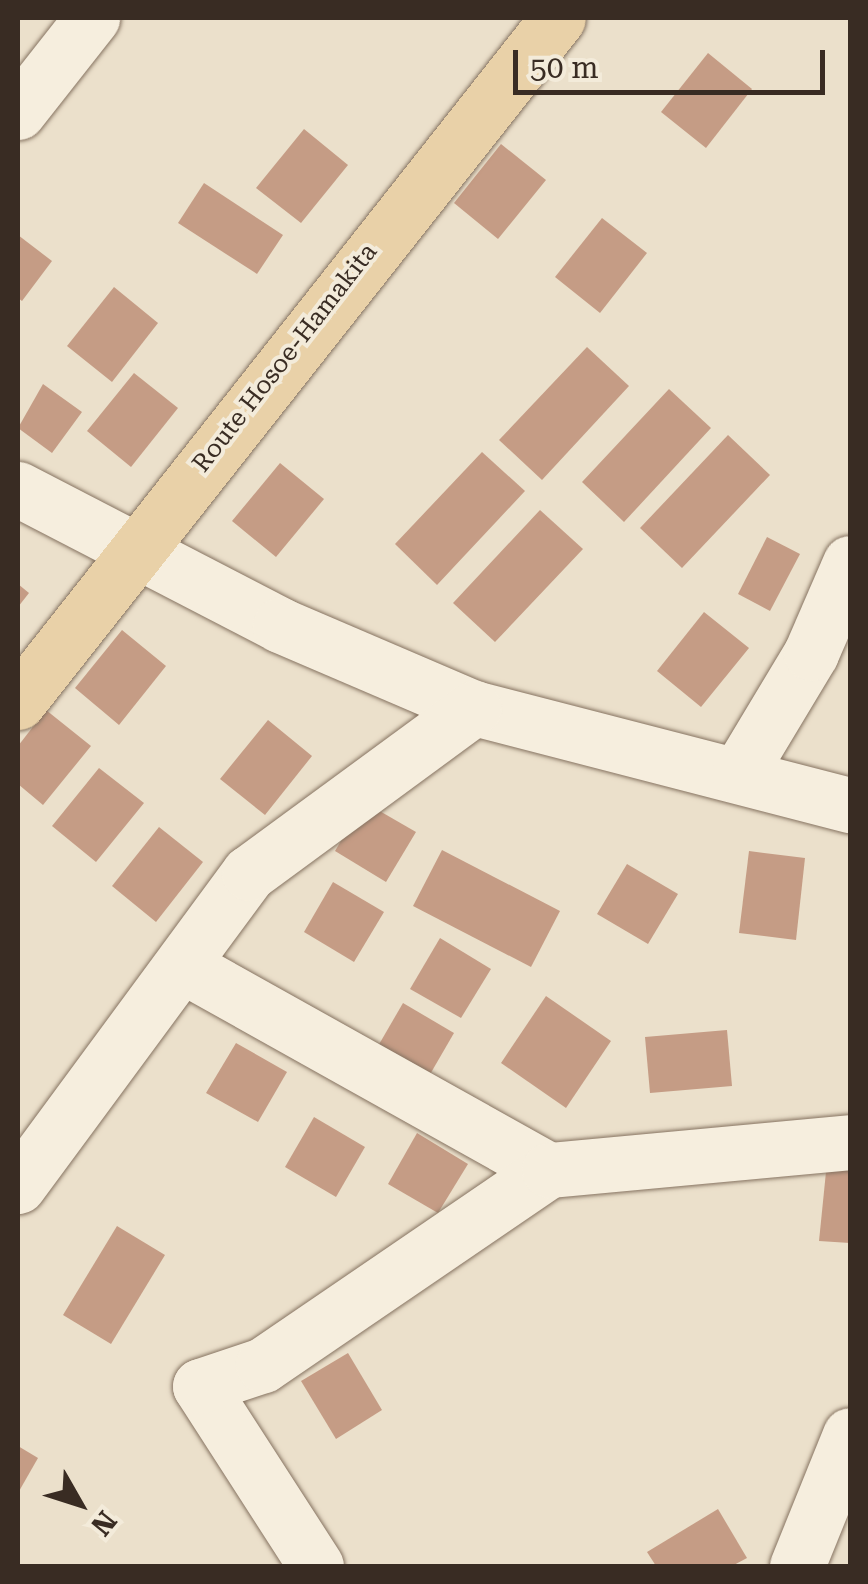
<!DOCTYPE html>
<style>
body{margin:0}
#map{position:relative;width:868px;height:1584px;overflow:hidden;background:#ebe0cb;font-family:"Roboto Serif",serif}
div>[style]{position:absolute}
.building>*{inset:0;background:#c59c85}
.roads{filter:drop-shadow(0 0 2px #867361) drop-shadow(0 0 2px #867361)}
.minor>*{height:55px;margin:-27.5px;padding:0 27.5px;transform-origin:27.5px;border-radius:27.5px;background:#f6eede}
.major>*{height:55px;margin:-27.5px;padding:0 27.5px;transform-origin:27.5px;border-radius:27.5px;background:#e9d1a8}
span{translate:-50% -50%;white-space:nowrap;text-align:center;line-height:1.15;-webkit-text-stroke:8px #f3ebda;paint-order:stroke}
.street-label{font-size:25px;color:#392c23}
.frame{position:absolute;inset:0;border:20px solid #392c23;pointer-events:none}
.north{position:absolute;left:30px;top:1454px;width:100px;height:100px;-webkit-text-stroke:8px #f3ebda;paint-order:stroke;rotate:129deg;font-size:28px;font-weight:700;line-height:40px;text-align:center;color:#392c23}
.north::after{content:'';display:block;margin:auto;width:35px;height:45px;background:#392c23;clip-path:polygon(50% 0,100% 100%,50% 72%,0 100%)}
.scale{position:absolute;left:513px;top:50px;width:312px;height:45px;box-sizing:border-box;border:5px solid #392c23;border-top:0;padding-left:12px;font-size:30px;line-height:35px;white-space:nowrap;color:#392c23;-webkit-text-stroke:8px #f3ebda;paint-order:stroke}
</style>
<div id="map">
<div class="building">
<div style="clip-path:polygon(708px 53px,752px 89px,706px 148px,661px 112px)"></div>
<div style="clip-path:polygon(304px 129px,348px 165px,301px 223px,256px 188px)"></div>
<div style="clip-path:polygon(501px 144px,546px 180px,498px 239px,454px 203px)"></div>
<div style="clip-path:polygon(204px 183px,283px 235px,257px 274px,178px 223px)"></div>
<div style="clip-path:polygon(602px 218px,647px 253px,600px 313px,555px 277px)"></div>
<div style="clip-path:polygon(18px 235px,52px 261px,22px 301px,18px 298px)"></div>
<div style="clip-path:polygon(114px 287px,158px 323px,112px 382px,67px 346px)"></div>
<div style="clip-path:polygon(587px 347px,629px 386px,542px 480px,499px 440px)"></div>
<div style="clip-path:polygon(134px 373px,178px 408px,131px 467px,87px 431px)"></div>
<div style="clip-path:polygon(43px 384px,82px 412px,52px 453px,18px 428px)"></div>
<div style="clip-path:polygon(669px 389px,711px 428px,624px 522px,582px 482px)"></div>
<div style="clip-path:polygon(728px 435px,770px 475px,682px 568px,640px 528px)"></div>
<div style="clip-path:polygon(482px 452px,525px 491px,437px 585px,395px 544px)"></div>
<div style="clip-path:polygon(280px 463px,324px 499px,276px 557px,232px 521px)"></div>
<div style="clip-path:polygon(540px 510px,583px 549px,495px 642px,453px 603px)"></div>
<div style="clip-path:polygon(767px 537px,800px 554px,770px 611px,738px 594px)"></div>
<div style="clip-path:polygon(18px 584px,29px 593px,18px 607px)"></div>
<div style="clip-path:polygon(704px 612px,749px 648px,701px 707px,657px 671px)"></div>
<div style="clip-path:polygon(122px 630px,166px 666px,119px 725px,75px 688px)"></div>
<div style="clip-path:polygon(46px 710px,91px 746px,43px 805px,18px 784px,18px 746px)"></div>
<div style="clip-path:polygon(268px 720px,312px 756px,265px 815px,220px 779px)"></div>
<div style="clip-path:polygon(99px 768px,144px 803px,96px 862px,52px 826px)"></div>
<div style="clip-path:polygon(364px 802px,416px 832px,386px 882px,335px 851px)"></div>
<div style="clip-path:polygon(159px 827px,203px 862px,156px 922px,112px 886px)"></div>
<div style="clip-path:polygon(442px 850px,560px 911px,531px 967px,413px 906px)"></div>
<div style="clip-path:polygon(749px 851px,805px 858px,796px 940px,739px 933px)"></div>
<div style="clip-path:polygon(627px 864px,678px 894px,648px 944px,597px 914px)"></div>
<div style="clip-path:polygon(333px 882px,384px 912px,354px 962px,304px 932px)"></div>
<div style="clip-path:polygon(440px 938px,491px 969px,461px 1018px,410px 989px)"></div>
<div style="clip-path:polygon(546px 996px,611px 1041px,566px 1108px,501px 1063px)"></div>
<div style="clip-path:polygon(403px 1003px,454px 1033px,425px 1083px,374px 1053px)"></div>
<div style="clip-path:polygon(727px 1030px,732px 1086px,650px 1093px,645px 1037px)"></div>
<div style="clip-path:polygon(236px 1043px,287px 1072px,258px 1122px,206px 1093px)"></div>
<div style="clip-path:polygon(314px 1117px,365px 1147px,336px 1197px,285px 1167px)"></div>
<div style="clip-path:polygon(417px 1133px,468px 1164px,438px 1213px,388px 1184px)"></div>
<div style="clip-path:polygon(827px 1162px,850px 1164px,850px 1243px,819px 1241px)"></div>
<div style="clip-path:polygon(117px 1226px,165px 1255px,111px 1344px,63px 1315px)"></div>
<div style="clip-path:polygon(348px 1353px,382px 1410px,336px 1439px,301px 1381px)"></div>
<div style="clip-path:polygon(18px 1446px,38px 1458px,18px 1493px)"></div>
<div style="clip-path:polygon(718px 1509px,747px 1558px,732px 1566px,656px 1566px,647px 1552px)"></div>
</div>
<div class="roads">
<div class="minor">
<div style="left:18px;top:112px;width:120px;rotate:-51.8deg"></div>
<div style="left:18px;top:489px;width:295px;rotate:27.4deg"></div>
<div style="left:280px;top:625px;width:211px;rotate:23.2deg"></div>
<div style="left:474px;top:708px;width:388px;rotate:14.5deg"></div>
<div style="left:739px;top:773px;width:140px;rotate:-59deg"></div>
<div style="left:811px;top:653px;width:98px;rotate:-66.6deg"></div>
<div style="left:187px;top:968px;width:415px;rotate:29.2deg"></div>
<div style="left:18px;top:1186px;width:389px;rotate:-53.6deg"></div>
<div style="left:249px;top:873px;width:279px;rotate:-36.3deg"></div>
<div style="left:316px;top:1566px;width:214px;rotate:-122.8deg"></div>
<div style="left:200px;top:1386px;width:66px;rotate:-18.4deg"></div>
<div style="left:263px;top:1365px;width:346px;rotate:-34.3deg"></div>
<div style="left:549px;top:1170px;width:302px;rotate:-5.3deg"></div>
<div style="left:797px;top:1566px;width:141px;rotate:-68deg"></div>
</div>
<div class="major">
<div style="left:18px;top:702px;width:871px;rotate:-51.71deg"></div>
</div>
</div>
<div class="street-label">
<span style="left:285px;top:358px;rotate:-52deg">Route Hosoe-Hamakita</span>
</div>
<div class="frame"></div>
<div class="north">N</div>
<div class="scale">50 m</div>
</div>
